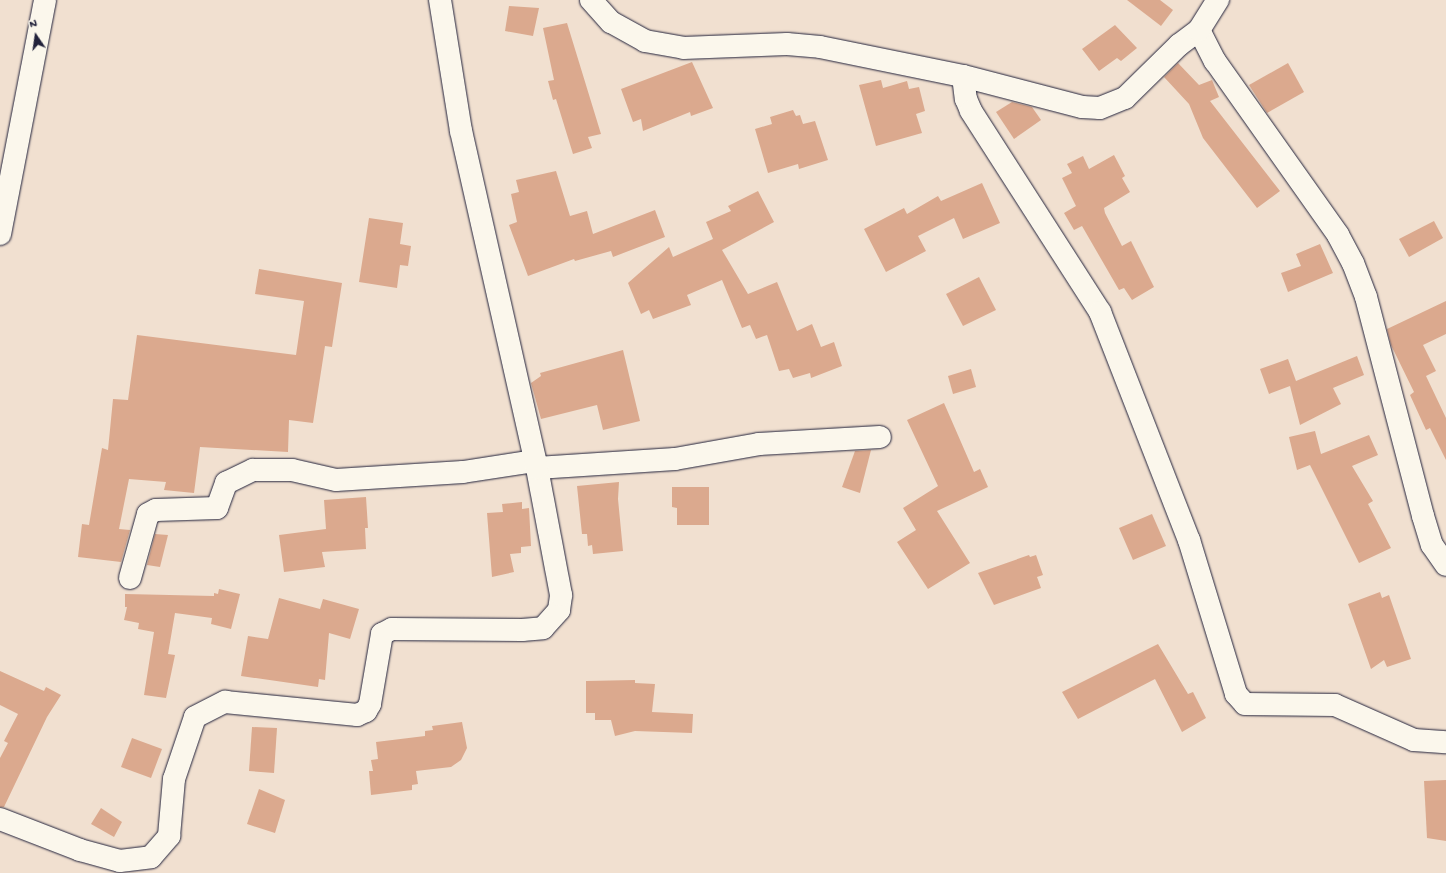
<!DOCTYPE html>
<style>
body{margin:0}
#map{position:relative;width:1446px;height:873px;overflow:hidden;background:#f1e0d0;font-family:"Gochi Hand",sans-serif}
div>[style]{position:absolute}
.building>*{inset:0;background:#dba98e}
.roads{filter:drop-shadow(0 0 1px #22223b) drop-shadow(0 0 1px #22223b)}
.street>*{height:22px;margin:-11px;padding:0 11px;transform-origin:11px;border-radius:11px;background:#fbf7ec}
span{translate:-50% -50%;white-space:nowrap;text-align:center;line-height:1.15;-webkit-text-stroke:3px #fbf7ec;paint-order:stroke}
.north{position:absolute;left:16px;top:16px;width:40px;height:40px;-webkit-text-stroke:3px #fbf7ec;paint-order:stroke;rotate:347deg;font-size:11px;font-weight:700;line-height:16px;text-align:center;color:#22223b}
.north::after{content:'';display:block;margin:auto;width:14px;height:18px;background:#22223b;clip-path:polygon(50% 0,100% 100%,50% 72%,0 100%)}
</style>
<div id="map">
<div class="building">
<div style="clip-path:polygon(1127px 0,1160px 0,1173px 10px,1161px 26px)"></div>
<div style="clip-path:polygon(509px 6px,539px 8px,533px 36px,505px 31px)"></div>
<div style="clip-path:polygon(567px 23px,601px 134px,588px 137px,592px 148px,573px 154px,556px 99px,553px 100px,548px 81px,554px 80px,543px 28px)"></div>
<div style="clip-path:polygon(1115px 25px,1137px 48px,1121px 61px,1117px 58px,1099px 71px,1082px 49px)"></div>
<div style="clip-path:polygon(692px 62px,713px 108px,691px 116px,690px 112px,643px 131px,641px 119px,633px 122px,621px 89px)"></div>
<div style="clip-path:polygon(1178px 63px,1199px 85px,1212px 80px,1219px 97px,1210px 101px,1280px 191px,1257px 208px,1203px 138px,1189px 104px,1164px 77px)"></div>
<div style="clip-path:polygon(1288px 63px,1304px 92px,1267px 113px,1249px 85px)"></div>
<div style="clip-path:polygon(881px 80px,883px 88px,907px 81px,909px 89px,919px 87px,925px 111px,916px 114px,922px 133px,876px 146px,859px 85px)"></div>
<div style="clip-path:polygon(1012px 102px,1032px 107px,1041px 120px,1014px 139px,996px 112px)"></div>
<div style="clip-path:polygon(793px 110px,796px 116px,800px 115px,803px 124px,815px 121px,828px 160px,799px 169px,798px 164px,768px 173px,755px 129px,772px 124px,770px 117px)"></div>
<div style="clip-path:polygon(1114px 155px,1125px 176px,1122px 178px,1130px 192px,1104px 208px,1105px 213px,1122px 246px,1131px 241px,1154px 287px,1132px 300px,1124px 288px,1119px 290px,1082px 226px,1074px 230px,1064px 213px,1076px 206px,1062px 178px,1072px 173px,1067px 164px,1083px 156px,1089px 169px)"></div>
<div style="clip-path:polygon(556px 171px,570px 216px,587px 211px,593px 234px,655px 210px,665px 237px,613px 257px,611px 251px,575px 261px,574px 259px,528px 276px,509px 225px,517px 222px,511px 194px,519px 192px,516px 180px)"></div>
<div style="clip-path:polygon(982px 183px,1000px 223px,963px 239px,954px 218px,918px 236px,926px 251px,886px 272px,864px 229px,904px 208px,907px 214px,938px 196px,941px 201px)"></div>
<div style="clip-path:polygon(758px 191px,774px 222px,722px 250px,748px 294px,777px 282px,797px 331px,812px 324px,821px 347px,834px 342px,842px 366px,811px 378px,810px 373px,793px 378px,789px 369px,779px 371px,767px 335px,756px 339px,750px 325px,742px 328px,722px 280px,687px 295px,691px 305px,653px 319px,649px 310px,641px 314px,628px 283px,669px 247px,673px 257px,713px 239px,706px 222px,731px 211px,728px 206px)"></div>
<div style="clip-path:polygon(369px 218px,403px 223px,400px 244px,411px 246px,408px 266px,400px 265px,397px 288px,359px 282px)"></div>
<div style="clip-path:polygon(1434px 221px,1443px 238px,1409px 257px,1399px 239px)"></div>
<div style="clip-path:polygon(1320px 244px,1333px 273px,1288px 292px,1281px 273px,1301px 266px,1296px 254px)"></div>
<div style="clip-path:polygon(259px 269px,342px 283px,332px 347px,325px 346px,313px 423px,289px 420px,288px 452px,200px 447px,194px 493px,164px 490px,166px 482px,129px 479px,119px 529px,130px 530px,121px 562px,78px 557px,82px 524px,89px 525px,102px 448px,108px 450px,113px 399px,128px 400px,137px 335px,296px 355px,304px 301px,255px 294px)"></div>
<div style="clip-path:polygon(979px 277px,996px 310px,963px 326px,946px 294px)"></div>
<div style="clip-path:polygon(1446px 301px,1446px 334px,1423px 345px,1436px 371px,1426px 376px,1446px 418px,1446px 460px,1430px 428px,1426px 430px,1410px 395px,1414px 392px,1391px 345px,1387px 329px)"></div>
<div style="clip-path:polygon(623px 350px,640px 421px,603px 430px,597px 405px,541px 419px,531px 383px,541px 376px,540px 373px)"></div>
<div style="clip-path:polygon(1357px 356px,1364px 375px,1333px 388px,1341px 404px,1300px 425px,1290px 386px,1269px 394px,1260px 369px,1288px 359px,1296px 381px)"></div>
<div style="clip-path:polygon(971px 369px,976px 387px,953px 394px,948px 376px)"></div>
<div style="clip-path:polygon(944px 403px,974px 472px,980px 469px,988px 487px,937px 511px,970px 563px,928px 589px,897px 542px,916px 530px,903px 508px,938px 486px,907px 420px)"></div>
<div style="clip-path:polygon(1315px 431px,1321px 454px,1369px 435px,1378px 455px,1352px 466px,1373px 501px,1368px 504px,1391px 548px,1359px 563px,1310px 465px,1297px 470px,1289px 437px)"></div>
<div style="clip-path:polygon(871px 450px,860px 493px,842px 487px,855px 451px)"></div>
<div style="clip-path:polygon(619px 482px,618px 499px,623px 551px,593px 554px,592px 545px,588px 546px,587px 534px,582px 534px,577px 486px)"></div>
<div style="clip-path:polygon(672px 487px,709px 487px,709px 525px,677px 525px,677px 508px,672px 507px)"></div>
<div style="clip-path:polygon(366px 497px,368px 528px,365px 528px,366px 549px,322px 552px,325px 567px,284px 572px,279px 535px,326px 529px,324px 500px)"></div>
<div style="clip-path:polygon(522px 502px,522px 509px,529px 508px,531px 546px,521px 547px,521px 553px,510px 554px,514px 572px,492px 577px,487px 513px,503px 512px,502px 504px)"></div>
<div style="clip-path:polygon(1152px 514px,1166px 546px,1133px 560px,1119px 528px)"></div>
<div style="clip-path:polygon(155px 534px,168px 535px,160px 567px,147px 565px)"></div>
<div style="clip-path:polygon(1029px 555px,1030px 557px,1036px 555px,1043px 575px,1037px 577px,1041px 588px,994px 605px,978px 573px)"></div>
<div style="clip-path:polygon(219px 589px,240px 594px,231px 629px,211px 624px,212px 618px,175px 613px,168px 654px,175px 655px,166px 698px,144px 695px,154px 632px,138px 629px,139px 623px,124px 620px,127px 607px,125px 607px,125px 594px,214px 596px,214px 593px,218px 594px)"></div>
<div style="clip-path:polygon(1380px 592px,1382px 598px,1389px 595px,1411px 659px,1387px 667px,1384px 660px,1371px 669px,1348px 604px)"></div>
<div style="clip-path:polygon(279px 598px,320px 609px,323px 599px,359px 609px,350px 639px,329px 633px,325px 680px,319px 679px,318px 687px,241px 676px,248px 636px,268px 639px)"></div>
<div style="clip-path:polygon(1158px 644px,1188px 694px,1193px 692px,1206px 718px,1182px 732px,1155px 679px,1078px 719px,1062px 692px)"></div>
<div style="clip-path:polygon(0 671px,44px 691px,46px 687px,61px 695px,47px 717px,4px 807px,0 807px,0 758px,8px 743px,4px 741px,18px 714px,0 705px)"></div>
<div style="clip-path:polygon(635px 680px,635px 683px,655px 684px,652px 712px,693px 714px,692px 733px,635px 731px,615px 736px,611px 720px,595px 720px,595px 713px,586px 713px,586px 681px)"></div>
<div style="clip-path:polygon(462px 722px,467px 748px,461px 760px,451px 767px,416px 771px,418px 784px,412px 785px,412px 790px,371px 795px,369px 771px,373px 771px,371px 760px,378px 759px,376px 742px,425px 736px,425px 731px,433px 730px,432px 726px)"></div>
<div style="clip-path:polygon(252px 727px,277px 728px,274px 773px,249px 771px)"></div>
<div style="clip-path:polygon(132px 738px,162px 749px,151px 778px,121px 767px)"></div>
<div style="clip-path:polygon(1446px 780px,1446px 841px,1427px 838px,1424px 781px)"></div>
<div style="clip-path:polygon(259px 789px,285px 800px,275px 833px,247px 824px)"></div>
<div style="clip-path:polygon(101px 808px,122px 822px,114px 837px,91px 824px)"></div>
</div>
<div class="roads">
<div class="street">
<div style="left:591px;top:0;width:30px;rotate:48deg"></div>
<div style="left:611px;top:22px;width:39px;rotate:29deg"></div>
<div style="left:645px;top:41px;width:39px;rotate:10deg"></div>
<div style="left:683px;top:48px;width:104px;rotate:-2.2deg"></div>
<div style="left:787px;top:44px;width:33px;rotate:5deg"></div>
<div style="left:820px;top:47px;width:146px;rotate:11.5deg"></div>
<div style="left:963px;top:76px;width:123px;rotate:14.6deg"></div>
<div style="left:1082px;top:107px;width:18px;rotate:3deg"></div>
<div style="left:1100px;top:108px;width:27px;rotate:-22deg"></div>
<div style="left:1125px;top:98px;width:76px;rotate:-44.5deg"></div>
<div style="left:1179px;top:45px;width:25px;rotate:-37deg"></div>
<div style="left:1199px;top:30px;width:35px;rotate:63deg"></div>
<div style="left:1215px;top:61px;width:213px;rotate:54.7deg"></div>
<div style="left:1338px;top:235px;width:32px;rotate:62deg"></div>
<div style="left:1353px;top:263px;width:36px;rotate:69deg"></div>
<div style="left:1366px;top:297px;width:226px;rotate:75.4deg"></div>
<div style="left:1423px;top:516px;width:30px;rotate:73deg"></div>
<div style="left:1432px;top:545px;width:24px;rotate:55deg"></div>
<div style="left:1199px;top:30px;width:36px;rotate:-58deg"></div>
<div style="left:963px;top:76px;width:23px;rotate:83deg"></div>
<div style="left:966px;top:99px;width:13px;rotate:67deg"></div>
<div style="left:971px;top:111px;width:239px;rotate:57.3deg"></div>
<div style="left:1100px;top:312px;width:245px;rotate:68.7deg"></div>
<div style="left:1189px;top:540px;width:161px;rotate:73deg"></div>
<div style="left:1236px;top:694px;width:13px;rotate:48deg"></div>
<div style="left:1245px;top:704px;width:90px;rotate:0.6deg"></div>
<div style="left:1335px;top:705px;width:86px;rotate:23.9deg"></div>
<div style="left:1414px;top:740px;width:32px;rotate:4deg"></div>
<div style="left:0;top:234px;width:238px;rotate:-79.1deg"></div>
<div style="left:537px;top:468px;width:138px;rotate:-3.7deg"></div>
<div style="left:675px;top:459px;width:85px;rotate:-10.1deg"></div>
<div style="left:759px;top:444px;width:121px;rotate:-3.3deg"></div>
<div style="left:130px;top:578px;width:66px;rotate:-74.3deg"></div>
<div style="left:148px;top:514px;width:9px;rotate:-27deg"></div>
<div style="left:156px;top:510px;width:61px;rotate:-1.9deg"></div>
<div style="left:217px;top:508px;width:27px;rotate:-70deg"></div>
<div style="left:226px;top:483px;width:30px;rotate:-26deg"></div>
<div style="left:253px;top:470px;width:39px"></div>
<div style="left:292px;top:470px;width:45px;rotate:12.8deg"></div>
<div style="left:336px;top:480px;width:127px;rotate:-3.6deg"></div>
<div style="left:463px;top:472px;width:73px;rotate:-8.7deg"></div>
<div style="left:0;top:819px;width:86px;rotate:21.2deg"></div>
<div style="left:80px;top:850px;width:41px;rotate:15.4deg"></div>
<div style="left:120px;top:861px;width:31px;rotate:-7deg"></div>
<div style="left:151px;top:857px;width:28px;rotate:-49deg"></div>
<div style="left:169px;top:836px;width:57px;rotate:-85deg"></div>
<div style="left:174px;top:779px;width:65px;rotate:-71.3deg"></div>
<div style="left:195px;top:717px;width:34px;rotate:-27deg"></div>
<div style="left:225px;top:702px;width:133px;rotate:5.6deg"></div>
<div style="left:357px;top:715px;width:10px;rotate:-24deg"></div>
<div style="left:366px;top:711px;width:8px;rotate:-60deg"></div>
<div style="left:370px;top:704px;width:71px;rotate:-80.3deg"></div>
<div style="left:382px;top:634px;width:11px;rotate:-27deg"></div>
<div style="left:392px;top:629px;width:130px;rotate:0.4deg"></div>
<div style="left:522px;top:630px;width:21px;rotate:-5deg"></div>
<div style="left:543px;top:628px;width:24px;rotate:-48deg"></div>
<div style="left:559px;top:610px;width:15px;rotate:-82deg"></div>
<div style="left:561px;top:595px;width:129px;rotate:-100.7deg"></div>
<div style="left:537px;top:468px;width:345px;rotate:-102.7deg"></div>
<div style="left:461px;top:131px;width:133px;rotate:-99.1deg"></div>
</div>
</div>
<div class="north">N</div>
</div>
